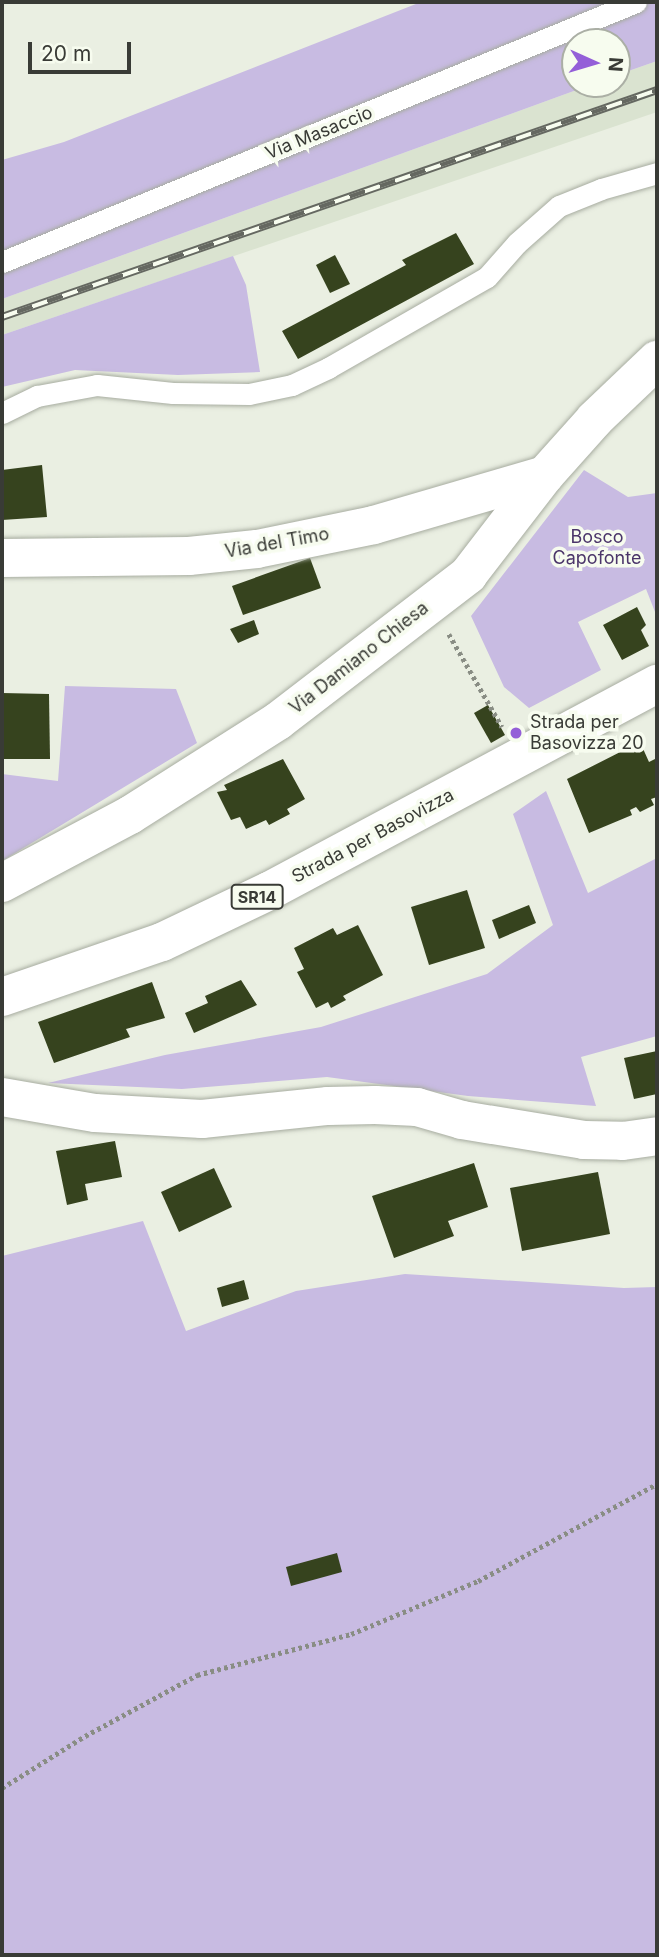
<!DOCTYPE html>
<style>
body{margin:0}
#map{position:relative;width:659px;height:1957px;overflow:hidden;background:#eaefe2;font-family:Inter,sans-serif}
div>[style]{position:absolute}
.built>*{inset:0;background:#dae3d0}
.green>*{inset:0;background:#c8bbe2}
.building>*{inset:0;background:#36431e}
.path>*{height:4.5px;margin-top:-2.25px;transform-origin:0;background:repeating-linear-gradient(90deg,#898d84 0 3.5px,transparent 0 7px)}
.roads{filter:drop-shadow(0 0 2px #a7aca0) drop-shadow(0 0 2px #a7aca0)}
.service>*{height:21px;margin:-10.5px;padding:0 10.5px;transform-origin:10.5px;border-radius:10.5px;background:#fff}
.minor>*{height:38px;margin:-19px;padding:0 19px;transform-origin:19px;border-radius:19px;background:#fff}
.primary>*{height:38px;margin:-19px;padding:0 19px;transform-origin:19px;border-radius:19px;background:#fff}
.rail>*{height:8px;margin-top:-4px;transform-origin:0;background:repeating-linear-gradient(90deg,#f7fcef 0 16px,#656861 0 32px);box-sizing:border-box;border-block:2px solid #656861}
.dots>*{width:19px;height:19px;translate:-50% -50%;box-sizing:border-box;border:4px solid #f7fcef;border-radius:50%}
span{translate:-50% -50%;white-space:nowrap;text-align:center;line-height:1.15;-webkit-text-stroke:7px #f7fcef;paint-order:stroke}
.shield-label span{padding:2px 5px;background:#f7fcef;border:2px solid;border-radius:5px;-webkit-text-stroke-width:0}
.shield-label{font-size:16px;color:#393b36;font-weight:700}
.street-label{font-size:18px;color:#393b36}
.park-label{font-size:18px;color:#4b356a}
.poi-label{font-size:18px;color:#393b36}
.left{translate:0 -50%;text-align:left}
.frame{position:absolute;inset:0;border:4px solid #393b36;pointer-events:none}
.north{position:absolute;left:561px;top:28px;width:70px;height:70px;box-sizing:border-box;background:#f7fcef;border:2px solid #abafa5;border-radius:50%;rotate:94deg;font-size:19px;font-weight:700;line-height:28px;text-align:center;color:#393b36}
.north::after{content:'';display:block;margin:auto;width:24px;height:32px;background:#945fd8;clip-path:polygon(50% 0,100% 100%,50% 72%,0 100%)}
.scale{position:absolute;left:28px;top:42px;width:103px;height:32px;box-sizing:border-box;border:4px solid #393b36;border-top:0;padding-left:9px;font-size:21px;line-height:24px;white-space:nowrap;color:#393b36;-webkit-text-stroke:5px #f7fcef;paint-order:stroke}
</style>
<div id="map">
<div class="built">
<div style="clip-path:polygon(657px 61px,657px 112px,2px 335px,2px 299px,593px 84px,617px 84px,617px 75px)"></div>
</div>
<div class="green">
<div style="clip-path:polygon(421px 2px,657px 2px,657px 61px,617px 75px,617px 42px,575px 42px,575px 84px,593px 84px,2px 299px,2px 160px,64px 142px)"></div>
<div style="clip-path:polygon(233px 256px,246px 285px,260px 372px,178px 375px,75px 370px,2px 387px,2px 335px)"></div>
<div style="clip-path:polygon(584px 470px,628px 497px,657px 493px,657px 617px,646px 589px,578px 622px,601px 670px,529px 708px,504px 687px,471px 616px)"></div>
<div style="clip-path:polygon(65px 686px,176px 689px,197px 743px,2px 861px,2px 774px,58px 781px)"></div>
<div style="clip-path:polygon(546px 791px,588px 893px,657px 858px,657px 1036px,581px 1057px,596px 1106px,468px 1096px,327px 1077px,182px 1089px,48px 1083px,165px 1055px,321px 1027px,487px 974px,553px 925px,513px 814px)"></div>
<div style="clip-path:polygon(143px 1221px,186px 1331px,296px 1291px,405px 1274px,624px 1288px,657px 1287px,657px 1955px,2px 1955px,2px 1256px)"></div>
</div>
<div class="building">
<div style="clip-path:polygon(456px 233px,474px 264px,298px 359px,282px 331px,406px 265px,402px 260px)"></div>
<div style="clip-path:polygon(335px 255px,350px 284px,330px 293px,316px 265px)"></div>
<div style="clip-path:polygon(42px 465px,47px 517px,2px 520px,2px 470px)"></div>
<div style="clip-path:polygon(310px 558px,321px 588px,243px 615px,232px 586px)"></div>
<div style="clip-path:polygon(637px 607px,646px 625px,641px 630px,649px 646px,622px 660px,603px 625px)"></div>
<div style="clip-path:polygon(254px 620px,259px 634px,238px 643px,230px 629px)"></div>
<div style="clip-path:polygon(2px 693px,49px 694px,50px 759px,2px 759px)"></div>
<div style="clip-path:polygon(488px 705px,505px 735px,491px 743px,474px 713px)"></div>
<div style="clip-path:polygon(640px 742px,649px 762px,657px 758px,657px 797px,651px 799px,654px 805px,640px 812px,636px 807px,630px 810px,632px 815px,589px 833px,567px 779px)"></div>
<div style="clip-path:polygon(283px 759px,305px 799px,287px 809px,290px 814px,269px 825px,266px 820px,246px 829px,240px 817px,231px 820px,217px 792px,227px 790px,224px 785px)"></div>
<div style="clip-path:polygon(467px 890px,485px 948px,429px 965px,411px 907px)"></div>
<div style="clip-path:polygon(529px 905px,536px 923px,499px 939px,492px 920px)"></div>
<div style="clip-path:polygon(358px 925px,383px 975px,343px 996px,346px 1000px,331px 1008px,328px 1002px,316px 1008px,297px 972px,304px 969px,294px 948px,333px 928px,337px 935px)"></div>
<div style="clip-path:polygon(241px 980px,257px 1005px,194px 1033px,185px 1013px,208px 1003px,205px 996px)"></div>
<div style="clip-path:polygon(152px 982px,165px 1018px,126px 1029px,130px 1037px,54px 1063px,38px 1022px)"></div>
<div style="clip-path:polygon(657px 1051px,657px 1094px,634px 1099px,624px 1058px)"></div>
<div style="clip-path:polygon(115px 1141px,122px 1177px,85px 1184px,88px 1200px,67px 1205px,56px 1151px)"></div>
<div style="clip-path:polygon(474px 1163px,488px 1207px,448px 1221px,454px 1236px,394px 1258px,372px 1196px)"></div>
<div style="clip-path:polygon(214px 1168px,232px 1207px,179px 1232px,161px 1192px)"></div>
<div style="clip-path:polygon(598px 1172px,610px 1234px,522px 1251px,510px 1188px)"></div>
<div style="clip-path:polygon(244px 1280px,249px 1299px,222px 1307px,217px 1288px)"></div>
<div style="clip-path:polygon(337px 1553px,342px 1572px,291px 1586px,286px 1567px)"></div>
</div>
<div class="path">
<div style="left:449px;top:634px;width:107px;rotate:60.3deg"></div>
<div style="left:2px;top:1788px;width:98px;rotate:-32.1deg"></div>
<div style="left:85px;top:1736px;width:128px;rotate:-28.6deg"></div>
<div style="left:197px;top:1675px;width:159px;rotate:-14.9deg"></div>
<div style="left:351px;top:1634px;width:138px;rotate:-22.7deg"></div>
<div style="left:478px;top:1581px;width:204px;rotate:-28.5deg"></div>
</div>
<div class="roads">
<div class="service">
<div style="left:2px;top:262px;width:685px;rotate:-22.3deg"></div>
<div style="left:2px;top:413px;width:39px;rotate:-26deg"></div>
<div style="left:37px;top:396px;width:61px;rotate:-10.4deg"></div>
<div style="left:97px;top:385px;width:76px;rotate:6deg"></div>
<div style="left:173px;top:393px;width:76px;rotate:0.8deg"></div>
<div style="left:249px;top:394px;width:44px;rotate:-11.8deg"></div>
<div style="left:292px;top:385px;width:40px;rotate:-25deg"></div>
<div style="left:328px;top:368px;width:183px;rotate:-29.8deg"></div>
<div style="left:487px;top:277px;width:45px;rotate:-48.6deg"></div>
<div style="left:517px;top:243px;width:56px;rotate:-41.4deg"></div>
<div style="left:559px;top:206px;width:45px;rotate:-22deg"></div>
<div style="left:601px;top:189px;width:58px;rotate:-15.9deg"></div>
</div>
<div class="minor">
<div style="left:2px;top:558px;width:187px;rotate:-0.6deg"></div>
<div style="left:189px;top:556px;width:68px;rotate:-5.9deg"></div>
<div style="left:257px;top:549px;width:119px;rotate:-11.6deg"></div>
<div style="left:374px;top:525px;width:178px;rotate:-16.3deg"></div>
<div style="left:2px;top:883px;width:145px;rotate:-28deg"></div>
<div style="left:130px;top:815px;width:175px;rotate:-32.4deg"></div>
<div style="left:278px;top:721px;width:240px;rotate:-37.5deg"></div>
<div style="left:468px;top:575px;width:126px;rotate:-52.4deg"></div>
<div style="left:545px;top:475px;width:75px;rotate:-48.2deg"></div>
<div style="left:595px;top:419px;width:86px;rotate:-43.6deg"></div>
<div style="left:2px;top:1097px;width:94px;rotate:9.8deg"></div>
<div style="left:95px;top:1113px;width:107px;rotate:3.2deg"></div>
<div style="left:202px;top:1119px;width:127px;rotate:-5.9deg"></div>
<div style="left:328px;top:1106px;width:47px;rotate:-1.2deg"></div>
<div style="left:375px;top:1105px;width:42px;rotate:2.7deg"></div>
<div style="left:417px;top:1107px;width:47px;rotate:16.1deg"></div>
<div style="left:462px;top:1120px;width:124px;rotate:9.3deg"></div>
<div style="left:584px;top:1140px;width:39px;rotate:1deg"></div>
<div style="left:623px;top:1141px;width:34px;rotate:-8deg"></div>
</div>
<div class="primary">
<div style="left:2px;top:997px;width:169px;rotate:-19deg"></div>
<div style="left:162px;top:942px;width:119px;rotate:-25.5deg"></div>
<div style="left:269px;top:891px;width:440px;rotate:-28.1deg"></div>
</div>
</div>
<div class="rail">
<div style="left:2px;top:317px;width:693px;rotate:-19.11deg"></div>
</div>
<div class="dots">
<div style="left:516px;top:733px;background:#945fd8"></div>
</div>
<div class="shield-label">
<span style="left:257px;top:897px">SR14</span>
</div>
<div class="street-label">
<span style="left:319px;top:133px;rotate:-22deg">Via Masaccio</span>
<span style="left:277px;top:543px;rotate:-10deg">Via del Timo</span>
<span style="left:359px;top:658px;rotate:-38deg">Via Damiano Chiesa</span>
<span style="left:373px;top:836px;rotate:-28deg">Strada per Basovizza</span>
</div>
<div class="park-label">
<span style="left:597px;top:548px">Bosco<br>Capofonte</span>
</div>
<div class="poi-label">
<span class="left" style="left:530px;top:733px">Strada per<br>Basovizza 20</span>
</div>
<div class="frame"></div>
<div class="north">N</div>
<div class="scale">20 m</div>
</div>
